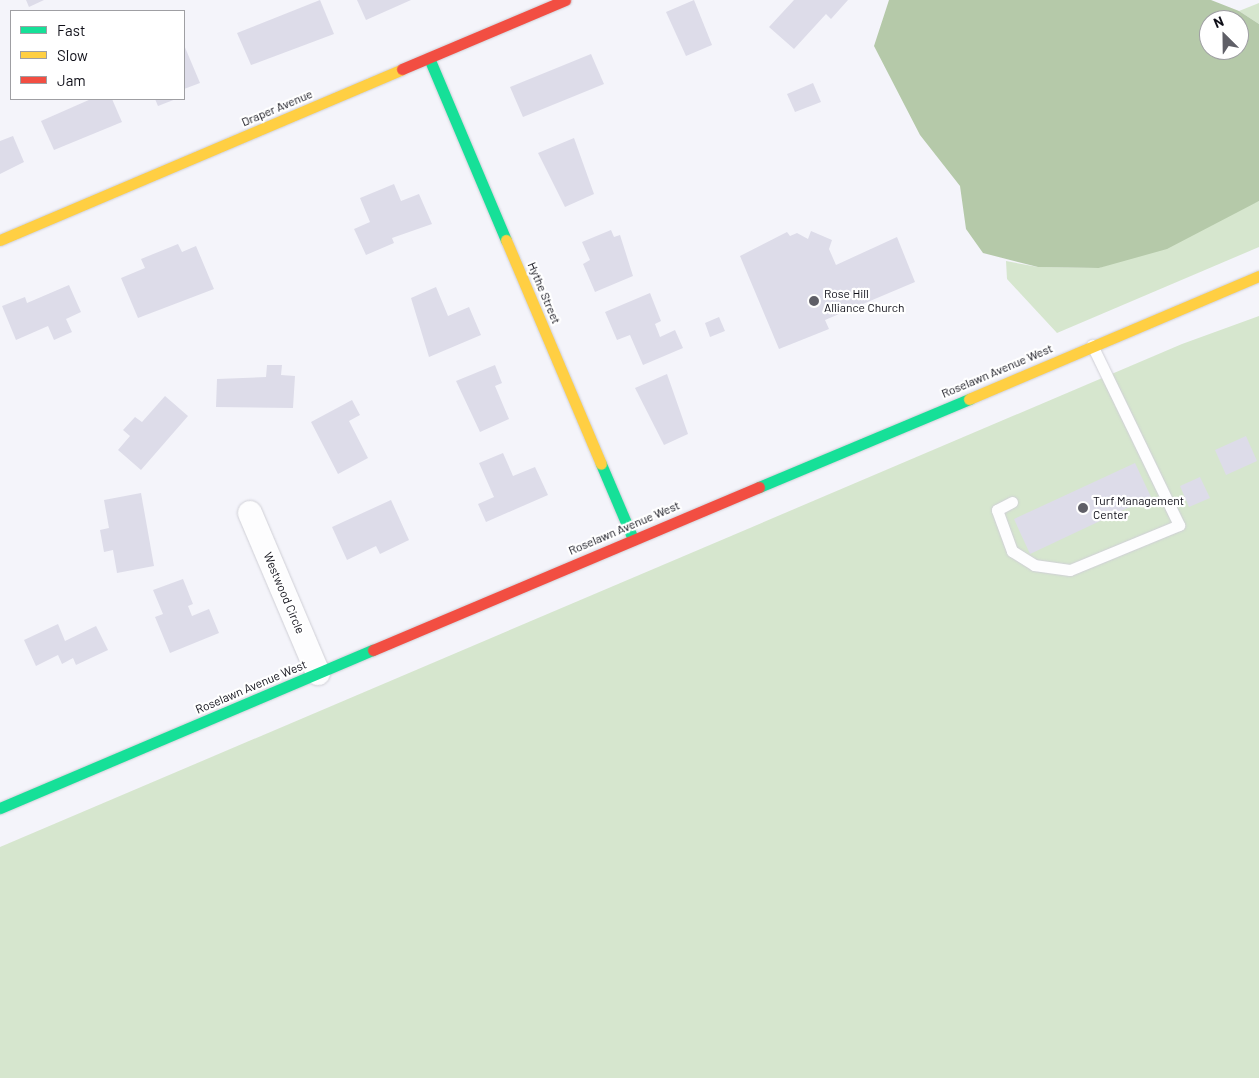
<!DOCTYPE html>
<style>
body{margin:0}
#map{position:relative;width:1259px;height:1078px;overflow:hidden;background:#f4f4fa;font-family:Barlow,sans-serif}
div>[style]{position:absolute}
.green>*{inset:0;background:#d6e6ce}
.water>*{inset:0;background:#b5c9a9}
.building>*{inset:0;background:#dddce9}
.roads{filter:drop-shadow(0 0 1px #cfcfd6) drop-shadow(0 0 1px #cfcfd6)}
.lane>*{height:11px;margin:-5.5px;padding:0 5.5px;transform-origin:5.5px;border-radius:5.5px;background:#fdfdfe}
.street>*{height:24px;margin:-12px;padding:0 12px;transform-origin:12px;border-radius:12px;background:#fdfdfe}
.fast>*{height:11px;margin:-5.5px;padding:0 5.5px;transform-origin:5.5px;border-radius:5.5px;background:#16e098}
.slow>*{height:11px;margin:-5.5px;padding:0 5.5px;transform-origin:5.5px;border-radius:5.5px;background:#ffcf43}
.jam>*{height:11px;margin:-5.5px;padding:0 5.5px;transform-origin:5.5px;border-radius:5.5px;background:#f24e42}
.dots>*{width:14px;height:14px;translate:-50% -50%;box-sizing:border-box;border:2px solid #fff;border-radius:50%}
span{translate:-50% -50%;white-space:nowrap;text-align:center;line-height:1.15;-webkit-text-stroke:4.5px #fff;paint-order:stroke}
.street-label{font-size:12px;color:#0f0f18}
.poi-label{font-size:12px;color:#0f0f18}
.left{translate:0 -50%;text-align:left}
.legend{position:absolute;left:10px;top:10px;width:175px;height:90px;box-sizing:border-box;background:#fff;border:1px solid #9f9fa3;margin:0;padding:6px 9px;list-style:none;font-size:15px;color:#0f0f18}
.legend li{display:flex;align-items:center;gap:10px;height:25px}
.legend b{width:25px;border:1px solid #9f9fa3}
.north{position:absolute;left:1199px;top:10px;width:50px;height:50px;box-sizing:border-box;background:#fff;border:1px solid #9f9fa3;border-radius:50%;rotate:337deg;font-size:14px;font-weight:700;line-height:20px;text-align:center;color:#0f0f18}
.north::after{content:'';display:block;margin:auto;width:18px;height:22px;background:#5f5f67;clip-path:polygon(50% 0,100% 100%,50% 72%,0 100%)}
</style>
<div id="map">
<div class="green">
<div style="clip-path:polygon(1259px 3px,1259px 24px,1239px 11px)"></div>
<div style="clip-path:polygon(1259px 201px,1259px 247px,1057px 333px,1007px 279px,1006px 261px,1038px 267px,1099px 268px)"></div>
<div style="clip-path:polygon(1259px 316px,1259px 1078px,0 1078px,0 847px,1182px 344px)"></div>
</div>
<div class="water">
<div style="clip-path:polygon(evenodd,889px 0,1211px 0,1239px 11px,1259px 24px,1259px 201px,1167px 249px,1099px 268px,1038px 267px,983px 253px,966px 229px,960px 186px,920px 135px,874px 46px,889px 0,1209px 20px,1239px 20px,1239px 50px,1209px 50px,1209px 20px)"></div>
</div>
<div class="building">
<div style="clip-path:polygon(26px 0,44px 0,29px 7px)"></div>
<div style="clip-path:polygon(320px 0,334px 34px,251px 65px,237px 33px)"></div>
<div style="clip-path:polygon(357px 0,411px 0,366px 20px)"></div>
<div style="clip-path:polygon(694px 0,712px 45px,686px 56px,666px 12px)"></div>
<div style="clip-path:polygon(794px 0,848px 0,831px 19px,826px 14px,794px 49px,769px 27px)"></div>
<div style="clip-path:polygon(184px 45px,200px 83px,184px 89px)"></div>
<div style="clip-path:polygon(591px 54px,604px 84px,523px 117px,510px 87px)"></div>
<div style="clip-path:polygon(813px 83px,821px 102px,795px 112px,787px 94px)"></div>
<div style="clip-path:polygon(91px 99px,112px 99px,122px 122px,54px 150px,41px 121px)"></div>
<div style="clip-path:polygon(155px 99px,176px 99px,158px 106px)"></div>
<div style="clip-path:polygon(13px 136px,24px 162px,0 174px,0 141px)"></div>
<div style="clip-path:polygon(574px 138px,594px 194px,565px 207px,538px 153px)"></div>
<div style="clip-path:polygon(394px 184px,401px 201px,419px 194px,432px 224px,392px 238px,394px 243px,366px 255px,354px 229px,370px 222px,360px 198px)"></div>
<div style="clip-path:polygon(611px 230px,614px 237px,620px 235px,633px 276px,595px 292px,583px 264px,590px 260px,582px 242px)"></div>
<div style="clip-path:polygon(811px 231px,832px 240px,829px 249px,836px 265px,897px 237px,915px 282px,825px 320px,829px 329px,779px 349px,740px 256px,787px 232px,790px 236px,797px 233px,808px 239px)"></div>
<div style="clip-path:polygon(178px 244px,182px 252px,196px 246px,214px 289px,138px 318px,121px 278px,145px 268px,141px 259px)"></div>
<div style="clip-path:polygon(69px 285px,81px 312px,66px 319px,72px 332px,54px 340px,48px 326px,16px 340px,2px 306px,25px 297px,27px 303px)"></div>
<div style="clip-path:polygon(436px 287px,448px 316px,469px 307px,481px 335px,429px 357px,411px 298px)"></div>
<div style="clip-path:polygon(650px 293px,661px 321px,655px 324px,660px 337px,675px 330px,683px 348px,643px 365px,630px 335px,617px 340px,605px 312px)"></div>
<div style="clip-path:polygon(719px 317px,725px 331px,710px 337px,705px 323px)"></div>
<div style="clip-path:polygon(267px 365px,282px 365px,281px 375px,295px 376px,293px 408px,216px 407px,217px 379px,266px 377px)"></div>
<div style="clip-path:polygon(495px 365px,502px 383px,495px 386px,509px 419px,480px 432px,456px 381px)"></div>
<div style="clip-path:polygon(667px 374px,688px 434px,664px 445px,635px 388px)"></div>
<div style="clip-path:polygon(165px 396px,188px 416px,141px 470px,118px 450px,130px 436px,123px 430px,135px 417px,142px 422px)"></div>
<div style="clip-path:polygon(352px 400px,360px 415px,349px 421px,368px 458px,338px 474px,311px 422px)"></div>
<div style="clip-path:polygon(1246px 436px,1257px 461px,1226px 475px,1215px 450px)"></div>
<div style="clip-path:polygon(503px 453px,513px 476px,535px 467px,548px 495px,486px 522px,478px 504px,494px 497px,479px 463px)"></div>
<div style="clip-path:polygon(1135px 463px,1151px 497px,1030px 554px,1014px 519px)"></div>
<div style="clip-path:polygon(1200px 477px,1210px 498px,1189px 507px,1180px 486px)"></div>
<div style="clip-path:polygon(141px 493px,154px 566px,117px 573px,113px 550px,104px 552px,100px 530px,109px 528px,104px 500px)"></div>
<div style="clip-path:polygon(391px 500px,409px 540px,380px 554px,376px 546px,347px 560px,332px 527px)"></div>
<div style="clip-path:polygon(183px 579px,193px 604px,188px 606px,192px 616px,209px 609px,219px 633px,170px 653px,155px 617px,163px 614px,153px 590px)"></div>
<div style="clip-path:polygon(58px 624px,65px 641px,96px 626px,108px 650px,76px 665px,73px 658px,62px 664px,58px 655px,36px 666px,24px 640px)"></div>
</div>
<div class="roads">
<div class="lane">
<div style="left:1012px;top:502px;width:17px;rotate:152deg"></div>
<div style="left:997px;top:510px;width:44px;rotate:69.9deg"></div>
<div style="left:1012px;top:551px;width:26px;rotate:32deg"></div>
<div style="left:1034px;top:565px;width:36px;rotate:8deg"></div>
<div style="left:1070px;top:570px;width:118px;rotate:-22.4deg"></div>
<div style="left:1179px;top:525px;width:200px;rotate:-115.8deg"></div>
</div>
<div class="street">
<div style="left:250px;top:513px;width:174px;rotate:67deg"></div>
</div>
<div class="fast">
<div style="left:429px;top:58px;width:198px;rotate:67.1deg"></div>
<div style="left:601px;top:464px;width:82px;rotate:66.9deg"></div>
<div style="left:759px;top:487px;width:228px;rotate:-22.7deg"></div>
<div style="left:0;top:808px;width:405px;rotate:-23deg"></div>
</div>
<div class="slow">
<div style="left:0;top:240px;width:437px;rotate:-23deg"></div>
<div style="left:506px;top:240px;width:243px;rotate:67deg"></div>
<div style="left:969px;top:399px;width:315px;rotate:-23deg"></div>
</div>
<div class="jam">
<div style="left:402px;top:69px;width:177px;rotate:-22.9deg"></div>
<div style="left:373px;top:650px;width:419px;rotate:-22.9deg"></div>
</div>
</div>
<div class="dots">
<div style="left:814px;top:301px;background:#5f5f67"></div>
<div style="left:1083px;top:508px;background:#5f5f67"></div>
</div>
<div class="street-label">
<span style="left:277px;top:108px;rotate:-23deg">Draper Avenue</span>
<span style="left:544px;top:293px;rotate:67deg">Hythe Street</span>
<span style="left:997px;top:371px;rotate:-23deg">Roselawn Avenue West</span>
<span style="left:624px;top:528px;rotate:-23deg">Roselawn Avenue West</span>
<span style="left:284px;top:593px;rotate:67deg">Westwood Circle</span>
<span style="left:251px;top:687px;rotate:-23deg">Roselawn Avenue West</span>
</div>
<div class="poi-label">
<span class="left" style="left:824px;top:301px">Rose Hill<br>Alliance Church</span>
<span class="left" style="left:1093px;top:508px">Turf Management<br>Center</span>
</div>
<ul class="legend">
<li><b style="height:6px;background:#16e098"></b>Fast</li>
<li><b style="height:6px;background:#ffcf43"></b>Slow</li>
<li><b style="height:6px;background:#f24e42"></b>Jam</li>
</ul>
<div class="north">N</div>
</div>
